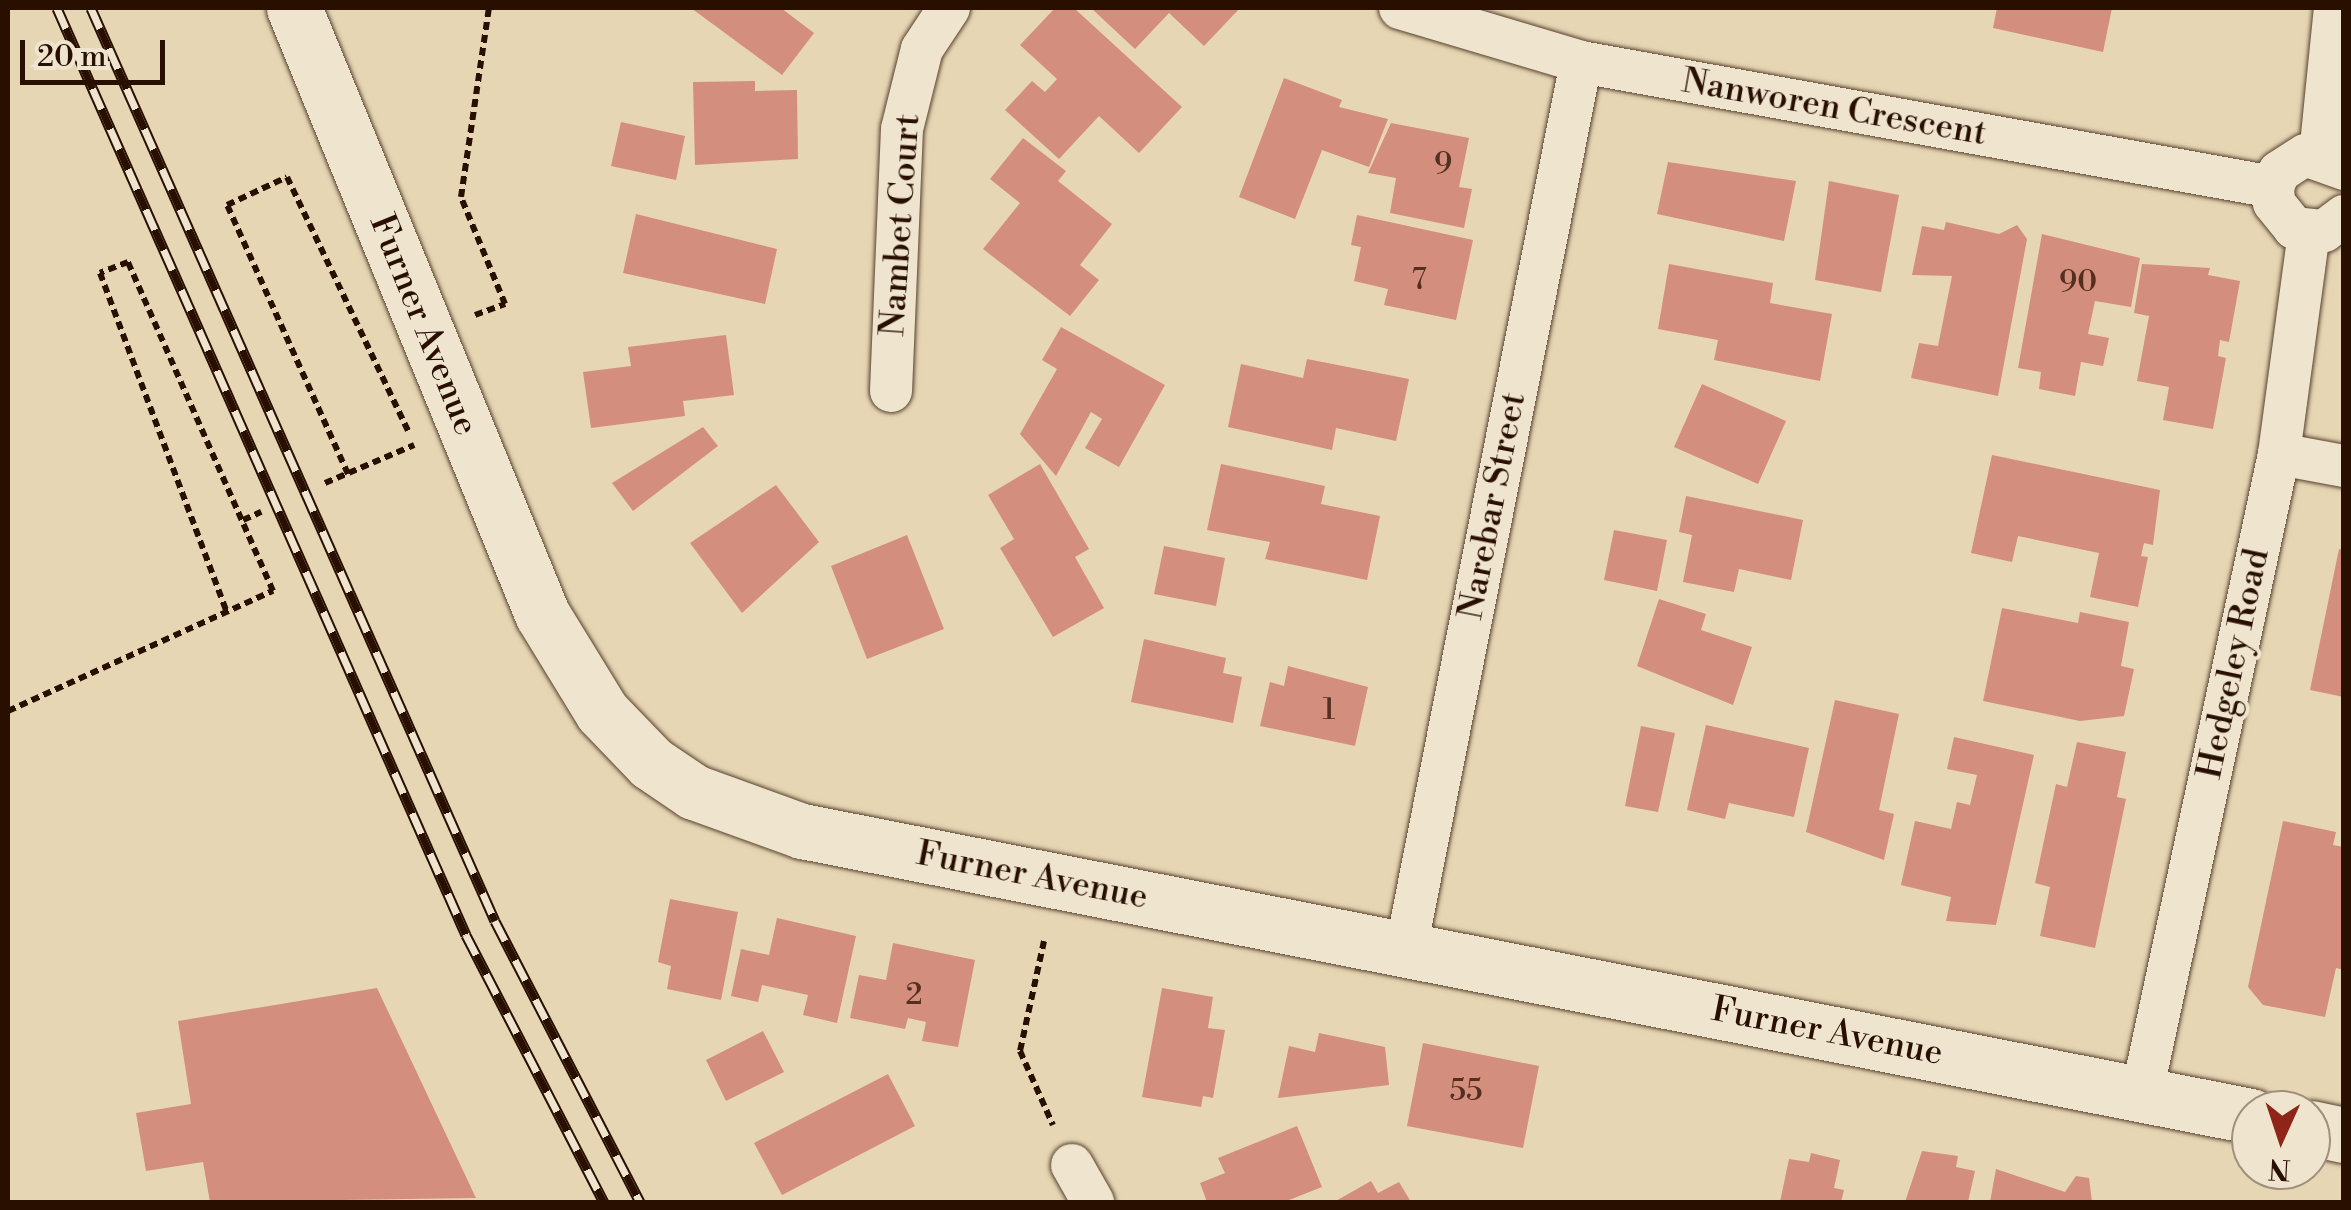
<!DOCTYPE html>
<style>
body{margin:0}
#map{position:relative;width:2351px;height:1210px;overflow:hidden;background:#e6d6b4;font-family:"Libre Bodoni",serif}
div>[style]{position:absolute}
.building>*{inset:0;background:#d48e7e}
.path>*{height:6px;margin-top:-3px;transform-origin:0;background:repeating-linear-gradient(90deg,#280f00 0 8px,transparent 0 13px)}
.roads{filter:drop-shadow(0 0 2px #58412d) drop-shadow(0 0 2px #58412d)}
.street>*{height:42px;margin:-21px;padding:0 21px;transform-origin:21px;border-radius:21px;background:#efe4ce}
.secondary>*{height:55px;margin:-27.5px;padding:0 27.5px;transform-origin:27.5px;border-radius:27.5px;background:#efe4ce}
.rail>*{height:11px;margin-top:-5.5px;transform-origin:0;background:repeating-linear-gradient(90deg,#efe4ce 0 22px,#280f00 0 44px);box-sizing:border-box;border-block:2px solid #280f00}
span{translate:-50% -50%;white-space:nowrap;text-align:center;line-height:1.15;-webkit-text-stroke:8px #efe4ce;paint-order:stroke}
.number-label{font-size:30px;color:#532f20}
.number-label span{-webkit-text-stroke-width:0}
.street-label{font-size:35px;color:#280f00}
.frame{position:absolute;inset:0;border:10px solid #280f00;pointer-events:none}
.north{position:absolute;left:2231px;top:1090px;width:100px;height:100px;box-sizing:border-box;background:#efe4ce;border:2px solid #9f8f7c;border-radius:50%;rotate:183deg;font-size:28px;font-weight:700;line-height:40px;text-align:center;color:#280f00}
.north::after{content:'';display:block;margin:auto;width:35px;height:45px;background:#8f2418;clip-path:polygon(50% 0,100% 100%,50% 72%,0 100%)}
.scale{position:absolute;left:20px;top:40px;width:145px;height:45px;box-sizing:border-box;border:5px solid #280f00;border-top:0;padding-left:12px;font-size:30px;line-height:35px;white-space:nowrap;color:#280f00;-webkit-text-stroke:8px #efe4ce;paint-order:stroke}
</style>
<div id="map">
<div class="building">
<div style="clip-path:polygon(691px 8px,781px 8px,814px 33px,782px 75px)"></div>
<div style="clip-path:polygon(1055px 8px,1074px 8px,1182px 107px,1139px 153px,1099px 116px,1059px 159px,1005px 110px,1032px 81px,1045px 92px,1057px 79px,1020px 45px)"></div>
<div style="clip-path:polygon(1091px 8px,1240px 8px,1204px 46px,1169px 13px,1135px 49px)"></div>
<div style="clip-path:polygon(1997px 8px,2112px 8px,2103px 52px,1993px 28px)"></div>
<div style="clip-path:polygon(1284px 78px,1342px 100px,1339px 107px,1388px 119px,1369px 167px,1322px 150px,1295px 219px,1239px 197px)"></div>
<div style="clip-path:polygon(755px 81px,755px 91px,797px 90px,798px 159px,695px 165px,693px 82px)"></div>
<div style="clip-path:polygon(621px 122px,685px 136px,676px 180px,611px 166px)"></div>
<div style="clip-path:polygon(1391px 123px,1469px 138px,1459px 187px,1472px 189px,1464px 228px,1390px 213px,1396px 178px,1368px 173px)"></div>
<div style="clip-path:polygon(1023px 138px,1066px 171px,1058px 181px,1112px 224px,1080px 265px,1099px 280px,1070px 316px,983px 249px,1020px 203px,990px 179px)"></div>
<div style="clip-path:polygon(1668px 162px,1796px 181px,1784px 241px,1657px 214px)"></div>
<div style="clip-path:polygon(1829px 181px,1899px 195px,1881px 292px,1815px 280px)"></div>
<div style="clip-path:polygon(636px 214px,777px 249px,765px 304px,623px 273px)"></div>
<div style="clip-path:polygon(1357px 215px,1473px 240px,1456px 320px,1384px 305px,1388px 289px,1354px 281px,1361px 247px,1351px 245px)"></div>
<div style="clip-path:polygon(1946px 222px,1999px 234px,2017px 225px,2027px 239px,1998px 396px,1911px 378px,1919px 343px,1938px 346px,1952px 276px,1912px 275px,1922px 226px,1944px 230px)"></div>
<div style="clip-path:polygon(2042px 234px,2140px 258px,2131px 307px,2095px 301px,2088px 334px,2109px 338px,2103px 366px,2081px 362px,2075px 396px,2039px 389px,2041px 372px,2018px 368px)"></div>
<div style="clip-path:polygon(1669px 264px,1773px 283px,1770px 303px,1832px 314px,1820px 381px,1714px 360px,1718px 340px,1658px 329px)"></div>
<div style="clip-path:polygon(2142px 264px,2210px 268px,2208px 275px,2240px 281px,2229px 342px,2220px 340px,2218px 356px,2226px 358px,2213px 429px,2163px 420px,2169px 387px,2137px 381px,2149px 316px,2134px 313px)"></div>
<div style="clip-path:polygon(1061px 327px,1165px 385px,1119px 467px,1085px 448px,1102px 419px,1091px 412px,1056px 476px,1020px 434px,1057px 369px,1042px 360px)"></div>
<div style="clip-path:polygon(726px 335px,734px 395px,683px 401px,685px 416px,591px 428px,583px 372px,631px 366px,628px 347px)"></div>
<div style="clip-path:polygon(1307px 359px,1409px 379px,1396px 441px,1336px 428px,1332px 450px,1228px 427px,1241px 364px,1303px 378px)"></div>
<div style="clip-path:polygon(1702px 384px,1786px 421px,1758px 484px,1674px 447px)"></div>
<div style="clip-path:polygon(703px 427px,718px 446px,633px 511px,612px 483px)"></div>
<div style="clip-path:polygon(1992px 455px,2160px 490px,2153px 545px,2144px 543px,2141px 556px,2148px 557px,2138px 607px,2090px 597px,2099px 553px,2018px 536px,2012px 562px,1971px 553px)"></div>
<div style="clip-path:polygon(1040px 464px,1089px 549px,1075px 557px,1104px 608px,1053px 637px,1000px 548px,1014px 539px,988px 495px)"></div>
<div style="clip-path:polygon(1221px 464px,1325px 486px,1321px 504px,1380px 516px,1367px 580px,1265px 559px,1270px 542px,1207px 530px)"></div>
<div style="clip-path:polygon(776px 485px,819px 542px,742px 613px,690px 543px)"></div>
<div style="clip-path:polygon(1686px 496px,1803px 520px,1791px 580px,1739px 569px,1734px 592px,1683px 582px,1692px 535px,1679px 532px)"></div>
<div style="clip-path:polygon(1614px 530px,1667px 540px,1657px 591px,1604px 580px)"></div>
<div style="clip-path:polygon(907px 535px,944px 629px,867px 659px,831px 566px)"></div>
<div style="clip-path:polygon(1164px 546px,1225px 558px,1216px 606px,1154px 594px)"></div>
<div style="clip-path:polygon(2339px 549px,2344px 550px,2344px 697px,2310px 690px)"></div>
<div style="clip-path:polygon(1659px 599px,1706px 614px,1701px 630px,1752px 647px,1733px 705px,1637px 666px)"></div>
<div style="clip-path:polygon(2002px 608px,2078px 623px,2080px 612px,2129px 622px,2121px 666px,2134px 669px,2124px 716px,2080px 721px,1983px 701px)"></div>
<div style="clip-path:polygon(1144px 639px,1226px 658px,1223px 673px,1242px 677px,1233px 723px,1131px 702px)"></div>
<div style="clip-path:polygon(1288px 666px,1368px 687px,1355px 746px,1260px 726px,1270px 682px,1284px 686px)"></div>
<div style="clip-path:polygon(1835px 700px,1899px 714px,1879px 810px,1894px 814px,1884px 860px,1806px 832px)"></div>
<div style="clip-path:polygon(1706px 725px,1809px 748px,1794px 817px,1729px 803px,1725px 819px,1687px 810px)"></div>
<div style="clip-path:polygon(1641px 726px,1675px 733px,1658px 812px,1625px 806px)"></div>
<div style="clip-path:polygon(1954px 737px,2034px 755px,1996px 925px,1946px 921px,1951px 897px,1901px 885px,1915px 821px,1951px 829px,1957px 802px,1970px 805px,1977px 775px,1947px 769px)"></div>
<div style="clip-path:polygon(2077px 742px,2126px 752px,2117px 797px,2126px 799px,2095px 948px,2040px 936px,2050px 887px,2035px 883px,2056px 784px,2067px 787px)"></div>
<div style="clip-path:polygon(2283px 821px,2336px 832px,2333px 845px,2344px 847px,2344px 970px,2336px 968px,2325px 1017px,2263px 1005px,2248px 987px)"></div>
<div style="clip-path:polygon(670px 899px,738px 912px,721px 1000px,667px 989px,671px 966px,658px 962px)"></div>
<div style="clip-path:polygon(777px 918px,856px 936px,837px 1023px,803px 1015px,808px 995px,762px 985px,758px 1002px,731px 996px,741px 949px,769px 955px)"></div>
<div style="clip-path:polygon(893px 943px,975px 960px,958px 1047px,922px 1041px,926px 1022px,908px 1018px,905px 1029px,850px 1018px,859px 975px,886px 980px)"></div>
<div style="clip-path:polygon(377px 988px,476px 1198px,210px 1202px,203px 1162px,146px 1171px,136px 1113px,191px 1104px,178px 1021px)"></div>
<div style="clip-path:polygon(1162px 988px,1213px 997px,1208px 1028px,1225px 1030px,1213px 1098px,1203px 1096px,1201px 1107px,1142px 1097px)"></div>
<div style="clip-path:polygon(763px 1031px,784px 1072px,726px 1101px,706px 1060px)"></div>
<div style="clip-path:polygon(1319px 1033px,1385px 1047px,1389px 1085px,1278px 1098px,1289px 1046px,1315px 1052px)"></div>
<div style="clip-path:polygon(1423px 1043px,1539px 1066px,1523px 1148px,1407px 1126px)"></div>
<div style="clip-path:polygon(888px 1074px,915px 1126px,782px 1195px,754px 1143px)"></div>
<div style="clip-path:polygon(1297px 1126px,1322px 1187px,1284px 1202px,1207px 1202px,1200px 1183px,1225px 1173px,1218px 1158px)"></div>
<div style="clip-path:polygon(1922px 1151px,1958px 1156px,1956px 1167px,1975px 1171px,1968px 1202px,1905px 1202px)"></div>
<div style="clip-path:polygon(1811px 1153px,1840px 1160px,1834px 1188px,1844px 1190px,1841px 1202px,1780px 1202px,1789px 1159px,1809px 1162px)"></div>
<div style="clip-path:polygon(1996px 1169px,2065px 1192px,2076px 1176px,2089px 1178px,2092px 1202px,1990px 1202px)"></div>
<div style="clip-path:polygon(1371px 1181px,1378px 1193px,1399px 1182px,1411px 1202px,1334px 1202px)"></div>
</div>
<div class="path">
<div style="left:475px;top:315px;width:32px;rotate:-20deg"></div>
<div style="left:505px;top:304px;width:116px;rotate:-112.4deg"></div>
<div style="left:461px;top:197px;width:191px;rotate:-81.6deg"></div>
<div style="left:348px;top:474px;width:295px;rotate:-114.2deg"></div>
<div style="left:227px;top:205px;width:66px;rotate:-25deg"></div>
<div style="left:287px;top:177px;width:281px;rotate:64.5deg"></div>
<div style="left:325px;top:483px;width:97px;rotate:-23.1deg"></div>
<div style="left:243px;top:520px;width:20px;rotate:-24deg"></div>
<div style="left:8px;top:711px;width:291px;rotate:-24.4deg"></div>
<div style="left:273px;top:591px;width:360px;rotate:-113.8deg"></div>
<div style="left:128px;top:262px;width:30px;rotate:159deg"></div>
<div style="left:100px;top:273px;width:362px;rotate:69.5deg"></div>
<div style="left:1044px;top:941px;width:113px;rotate:102.3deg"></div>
<div style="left:1020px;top:1051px;width:81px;rotate:66deg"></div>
</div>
<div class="roads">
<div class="street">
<div style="left:1400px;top:8px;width:189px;rotate:16.6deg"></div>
<div style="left:1581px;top:62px;width:703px;rotate:10.24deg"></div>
<div style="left:2320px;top:155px;width:148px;rotate:-84.2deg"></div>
<div style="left:2344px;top:169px;width:41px;rotate:-160.3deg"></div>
<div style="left:2305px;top:155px;width:31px;rotate:147deg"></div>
<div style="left:2279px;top:172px;width:16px;rotate:112deg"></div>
<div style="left:2273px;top:187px;width:16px;rotate:86deg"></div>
<div style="left:2274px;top:203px;width:32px;rotate:51deg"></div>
<div style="left:2294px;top:228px;width:30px;rotate:6deg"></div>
<div style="left:2324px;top:231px;width:25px;rotate:-37deg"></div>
<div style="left:891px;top:391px;width:262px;rotate:-87.6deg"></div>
<div style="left:902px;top:129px;width:82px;rotate:-76deg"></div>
<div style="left:922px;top:49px;width:49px;rotate:-56.6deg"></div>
<div style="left:2279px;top:454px;width:66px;rotate:10.5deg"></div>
<div style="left:1406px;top:949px;width:904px;rotate:-78.84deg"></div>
<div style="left:2142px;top:1093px;width:654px;rotate:-77.9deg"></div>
<div style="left:2279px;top:454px;width:224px;rotate:-82.3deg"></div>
<div style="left:1072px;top:1165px;width:43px;rotate:60.4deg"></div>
</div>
<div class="secondary">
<div style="left:294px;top:8px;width:655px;rotate:67.74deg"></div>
<div style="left:542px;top:614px;width:115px;rotate:58.5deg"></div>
<div style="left:602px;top:712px;width:71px;rotate:46.1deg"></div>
<div style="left:651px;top:763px;width:52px;rotate:34deg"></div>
<div style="left:694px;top:792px;width:115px;rotate:19.9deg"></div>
<div style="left:802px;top:831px;width:1477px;rotate:11.13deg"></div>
<div style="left:2311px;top:1128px;width:34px;rotate:12deg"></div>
</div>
</div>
<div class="rail">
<div style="left:57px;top:8px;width:1013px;rotate:66.19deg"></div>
<div style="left:466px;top:935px;width:301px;rotate:62.7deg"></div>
<div style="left:91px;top:8px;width:998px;rotate:66.13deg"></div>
<div style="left:495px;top:921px;width:316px;rotate:62.7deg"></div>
</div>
<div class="number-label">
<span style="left:1443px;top:164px">9</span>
<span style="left:1419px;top:280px">7</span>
<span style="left:2078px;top:282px">90</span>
<span style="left:1329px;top:710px">1</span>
<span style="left:914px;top:995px">2</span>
<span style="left:1466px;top:1091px">55</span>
</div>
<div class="street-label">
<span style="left:1834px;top:108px;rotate:10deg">Nanworen Crescent</span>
<span style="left:901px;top:225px;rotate:-86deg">Nambet Court</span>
<span style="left:423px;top:325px;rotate:68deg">Furner Avenue</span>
<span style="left:1493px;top:506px;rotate:-79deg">Narebar Street</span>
<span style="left:2234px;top:664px;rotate:-78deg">Hedgeley Road</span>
<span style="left:1032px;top:876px;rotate:11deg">Furner Avenue</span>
<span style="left:1827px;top:1032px;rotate:11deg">Furner Avenue</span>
</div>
<div class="frame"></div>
<div class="north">N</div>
<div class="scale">20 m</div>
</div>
